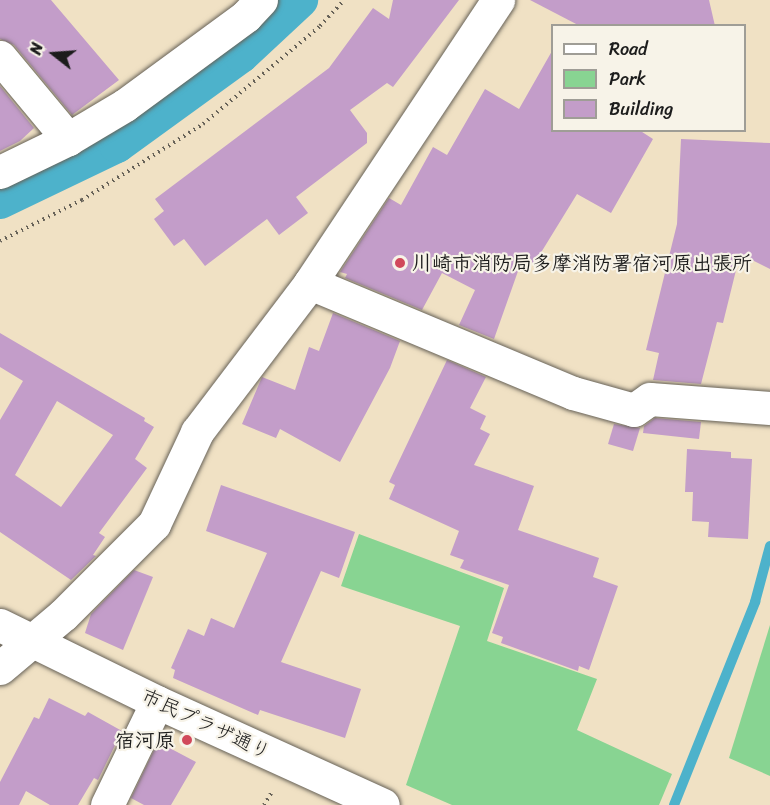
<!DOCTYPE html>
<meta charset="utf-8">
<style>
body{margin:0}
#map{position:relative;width:770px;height:805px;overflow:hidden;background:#f0e1c4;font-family:Sriracha,"Klee One",sans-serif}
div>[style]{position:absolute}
.green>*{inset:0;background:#88d492}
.stream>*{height:10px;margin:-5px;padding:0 5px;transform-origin:5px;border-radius:5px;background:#4db2cb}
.canal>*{height:36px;margin:-18px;padding:0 18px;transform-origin:18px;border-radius:18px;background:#4db2cb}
.building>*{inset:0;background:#c39dc9}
.path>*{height:4px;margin-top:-2px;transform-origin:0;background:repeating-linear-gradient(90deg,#666157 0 1.5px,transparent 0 6px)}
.roads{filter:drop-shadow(0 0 2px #666157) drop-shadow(0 0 2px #666157)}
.minor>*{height:33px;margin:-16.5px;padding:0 16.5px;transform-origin:16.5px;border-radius:16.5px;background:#fff}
.dots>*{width:16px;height:16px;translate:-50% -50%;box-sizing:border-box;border:3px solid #f7f3e8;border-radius:50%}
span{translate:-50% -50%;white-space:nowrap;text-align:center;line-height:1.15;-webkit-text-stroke:4.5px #f7f3e8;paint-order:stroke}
.poi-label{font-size:20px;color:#1c1c1c;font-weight:700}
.left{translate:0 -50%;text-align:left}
.right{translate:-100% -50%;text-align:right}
.street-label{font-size:20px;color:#1c1c1c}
.legend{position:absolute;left:551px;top:24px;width:195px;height:108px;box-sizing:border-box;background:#f7f3e8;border:2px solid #9f9d96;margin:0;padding:8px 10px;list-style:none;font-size:18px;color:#1c1c1c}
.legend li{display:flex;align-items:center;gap:12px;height:30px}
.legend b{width:30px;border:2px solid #9f9d96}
.north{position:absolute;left:24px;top:24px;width:60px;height:60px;-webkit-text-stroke:4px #f7f3e8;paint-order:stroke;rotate:287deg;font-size:16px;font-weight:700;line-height:24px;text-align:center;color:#1c1c1c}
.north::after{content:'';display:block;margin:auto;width:21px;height:27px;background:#1c1c1c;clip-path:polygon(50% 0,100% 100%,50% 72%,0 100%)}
</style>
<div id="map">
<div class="green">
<div style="clip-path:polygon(359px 534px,504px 588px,487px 641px,597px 679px,577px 730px,672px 774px,659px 805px,452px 805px,406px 785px,460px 626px,341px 586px)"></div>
<div style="clip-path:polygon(770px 625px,770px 776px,729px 758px)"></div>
</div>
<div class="stream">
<div style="left:674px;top:805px;width:219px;rotate:-68.2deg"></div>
<div style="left:755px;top:602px;width:58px;rotate:-75deg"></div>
</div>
<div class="canal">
<div style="left:0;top:201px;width:130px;rotate:-25.6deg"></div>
<div style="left:117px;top:145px;width:153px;rotate:-36deg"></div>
<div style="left:241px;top:55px;width:81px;rotate:-43deg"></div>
</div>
<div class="building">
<div style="clip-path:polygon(0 0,51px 0,119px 80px,72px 115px,14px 45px,0 39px)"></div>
<div style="clip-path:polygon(393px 0,459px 0,393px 87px,387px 83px,350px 110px,367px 133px,367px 143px,296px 197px,308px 213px,279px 235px,267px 219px,205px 266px,184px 239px,174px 246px,154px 219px,164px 211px,155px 199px,329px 68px,373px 8px,389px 19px)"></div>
<div style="clip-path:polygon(530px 0,709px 0,715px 26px,580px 26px)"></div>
<div style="clip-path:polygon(552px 51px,552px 130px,639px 130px,653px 139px,611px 213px,577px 194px,534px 264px,523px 257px,494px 339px,459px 325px,475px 290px,442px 273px,422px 310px,345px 278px,347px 274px,340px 272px,389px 198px,401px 205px,433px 147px,447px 155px,485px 89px,519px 109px)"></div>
<div style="clip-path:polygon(0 86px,34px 128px,20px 141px,0 151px)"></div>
<div style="clip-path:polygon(681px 139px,770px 143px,770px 269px,740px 254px,723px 323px,717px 322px,701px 384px,653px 380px,659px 353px,646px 350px,677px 224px)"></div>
<div style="clip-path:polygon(333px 313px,400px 341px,390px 368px,340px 462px,280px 429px,276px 438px,242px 424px,262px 377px,295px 390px,309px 347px,319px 351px)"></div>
<div style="clip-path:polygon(evenodd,0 333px,145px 418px,144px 421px,154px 427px,135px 459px,147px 468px,99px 533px,105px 537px,93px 555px,96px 556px,71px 580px,0 532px,0 420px,23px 381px,0 367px,0 333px,57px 401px,113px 435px,61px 507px,15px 475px,57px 401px)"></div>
<div style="clip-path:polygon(447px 360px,486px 377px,470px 408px,486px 416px,480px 429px,490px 434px,474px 465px,534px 486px,518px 530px,599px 558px,593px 577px,618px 586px,589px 670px,579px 666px,578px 671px,501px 643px,503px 637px,492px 633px,509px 585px,460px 568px,464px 560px,450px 555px,459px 531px,389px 499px,395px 485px,389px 482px)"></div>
<div style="clip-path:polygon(655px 418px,701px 422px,699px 439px,643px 433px,644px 426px)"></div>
<div style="clip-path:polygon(614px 424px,640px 428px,633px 451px,608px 444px)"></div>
<div style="clip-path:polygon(687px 449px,731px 452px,731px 458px,752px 459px,748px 539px,708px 537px,709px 522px,692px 521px,693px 492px,685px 492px)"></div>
<div style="clip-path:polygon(221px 485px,355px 532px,339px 578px,321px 571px,281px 662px,361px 689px,345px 738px,260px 710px,258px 715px,173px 678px,175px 670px,171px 668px,188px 629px,204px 636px,211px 618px,234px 628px,267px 553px,206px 531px)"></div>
<div style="clip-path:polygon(134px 570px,153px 577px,123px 650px,85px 633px,91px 614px)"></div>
<div style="clip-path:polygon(49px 698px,85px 716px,88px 712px,122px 731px,98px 780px,94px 778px,78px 805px,50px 805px,26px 791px,19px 805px,0 805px,0 782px,34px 717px,39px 719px)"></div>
<div style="clip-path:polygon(162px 744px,196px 762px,171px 805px,144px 805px,131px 798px,155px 748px,159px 750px)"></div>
</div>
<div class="path">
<div style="left:0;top:241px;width:92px;rotate:-26.6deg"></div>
<div style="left:82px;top:200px;width:143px;rotate:-32.1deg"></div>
<div style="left:203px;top:124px;width:153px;rotate:-39.9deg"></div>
<div style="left:320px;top:26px;width:35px;rotate:-47deg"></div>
<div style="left:264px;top:805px;width:17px;rotate:-59deg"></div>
</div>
<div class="roads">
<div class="minor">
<div style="left:0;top:57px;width:107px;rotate:50.3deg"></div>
<div style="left:0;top:172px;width:76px;rotate:-25.9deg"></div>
<div style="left:68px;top:139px;width:66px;rotate:-30.8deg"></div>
<div style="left:125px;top:105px;width:150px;rotate:-36.3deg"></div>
<div style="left:246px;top:16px;width:22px;rotate:-47deg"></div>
<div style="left:310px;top:283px;width:285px;rotate:22.7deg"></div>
<div style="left:573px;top:393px;width:63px;rotate:15.6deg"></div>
<div style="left:634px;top:410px;width:19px;rotate:-35deg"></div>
<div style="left:650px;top:399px;width:120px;rotate:4.3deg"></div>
<div style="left:0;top:625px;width:175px;rotate:26.1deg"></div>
<div style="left:157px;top:702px;width:248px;rotate:24.5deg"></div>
<div style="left:0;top:668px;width:82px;rotate:-40.1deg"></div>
<div style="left:63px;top:615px;width:129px;rotate:-45deg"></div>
<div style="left:154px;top:524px;width:102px;rotate:-64.9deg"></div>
<div style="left:197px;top:432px;width:187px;rotate:-52.8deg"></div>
<div style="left:310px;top:283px;width:340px;rotate:-56.4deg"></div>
<div style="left:107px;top:805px;width:114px;rotate:-64.1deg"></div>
</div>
</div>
<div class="dots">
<div style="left:400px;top:263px;background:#d1495b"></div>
<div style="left:187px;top:740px;background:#d1495b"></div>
</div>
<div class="poi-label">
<span class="left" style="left:412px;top:263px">川崎市消防局多摩消防署宿河原出張所</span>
<span class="right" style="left:175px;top:740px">宿河原</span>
</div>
<div class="street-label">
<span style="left:206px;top:724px;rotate:25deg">市民プラザ通り</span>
</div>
<ul class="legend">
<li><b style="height:8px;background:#fff"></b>Road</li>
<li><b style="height:16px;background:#88d492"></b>Park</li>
<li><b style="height:16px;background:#c39dc9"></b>Building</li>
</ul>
<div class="north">N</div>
</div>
